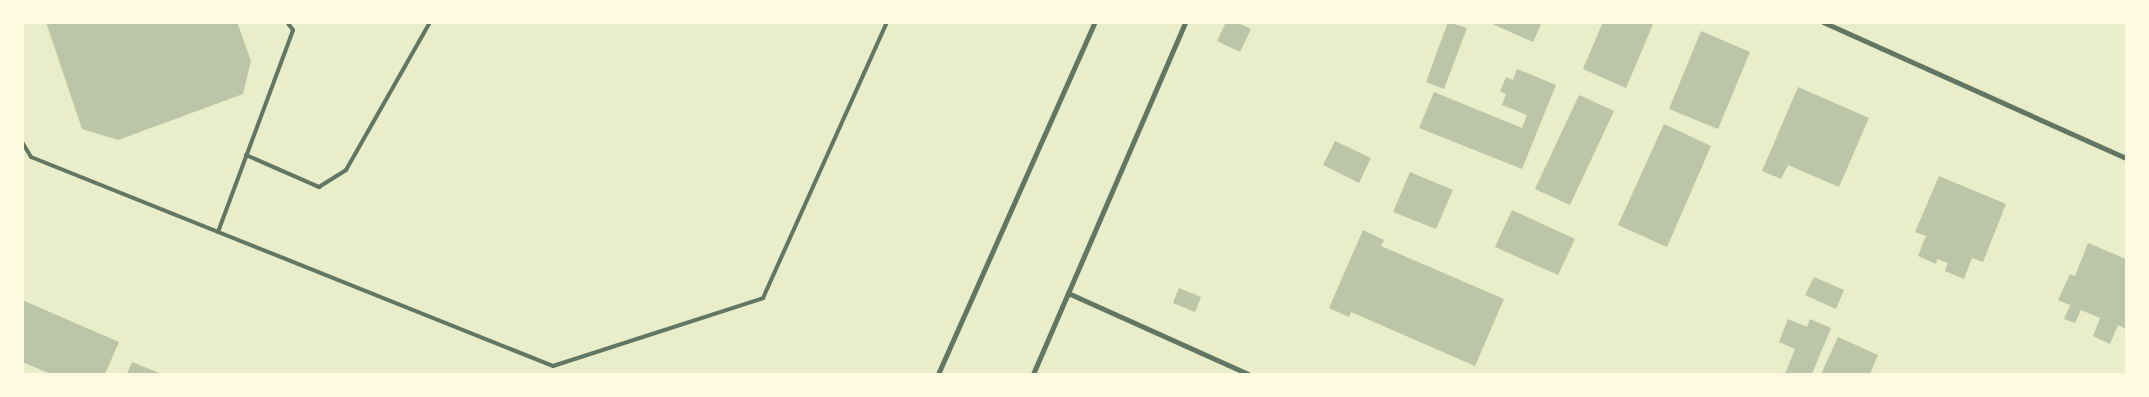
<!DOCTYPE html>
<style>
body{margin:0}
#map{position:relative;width:2149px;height:397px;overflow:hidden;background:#e9edc9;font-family:"Open Sans",sans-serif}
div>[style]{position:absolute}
.building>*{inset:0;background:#bcc5a7}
.service>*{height:4px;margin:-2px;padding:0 2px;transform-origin:2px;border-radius:2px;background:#617663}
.minor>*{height:5px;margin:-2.5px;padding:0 2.5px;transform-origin:2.5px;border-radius:2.5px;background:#617663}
span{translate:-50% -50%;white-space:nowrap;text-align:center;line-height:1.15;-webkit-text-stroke:5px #fefae0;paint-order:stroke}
.frame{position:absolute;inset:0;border:24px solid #fefae0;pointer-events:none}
</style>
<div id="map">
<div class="building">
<div style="clip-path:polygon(46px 22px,237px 22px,251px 61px,243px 94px,118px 140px,82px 129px)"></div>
<div style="clip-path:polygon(1226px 22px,1236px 22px,1251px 29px,1240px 52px,1217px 41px)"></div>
<div style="clip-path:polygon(1448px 22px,1467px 28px,1444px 89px,1426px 82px)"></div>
<div style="clip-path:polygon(1488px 22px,1542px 22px,1533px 42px)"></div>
<div style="clip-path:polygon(1603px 22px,1654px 22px,1626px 88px,1583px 69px)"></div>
<div style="clip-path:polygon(1701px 31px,1750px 52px,1718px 129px,1669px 109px)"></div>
<div style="clip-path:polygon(1517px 69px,1556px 85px,1522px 169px,1419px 128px,1434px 92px,1522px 128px,1527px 115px,1502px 105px,1506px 94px,1500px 91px,1506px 77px,1513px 80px)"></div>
<div style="clip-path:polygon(1798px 87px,1869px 118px,1839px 187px,1788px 165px,1781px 179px,1762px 171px)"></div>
<div style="clip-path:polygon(1579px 95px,1614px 111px,1570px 205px,1535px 189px)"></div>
<div style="clip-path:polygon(1664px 124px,1711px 146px,1667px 247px,1618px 225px)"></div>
<div style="clip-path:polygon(1335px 141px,1371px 158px,1359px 183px,1323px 165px)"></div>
<div style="clip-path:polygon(1410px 172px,1453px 190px,1436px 229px,1393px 212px)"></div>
<div style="clip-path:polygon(1939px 176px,2006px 204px,1983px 262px,1972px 258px,1964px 279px,1945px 271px,1948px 263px,1937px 259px,1936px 264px,1918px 256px,1926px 236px,1915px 232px)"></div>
<div style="clip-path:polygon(1512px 210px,1575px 239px,1558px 275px,1495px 247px)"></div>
<div style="clip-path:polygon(1363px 230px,1384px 240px,1381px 246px,1504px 299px,1475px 366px,1351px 312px,1349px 317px,1329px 308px)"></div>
<div style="clip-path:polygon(2088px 243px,2126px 259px,2126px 329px,2118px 325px,2110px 344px,2093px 336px,2100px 318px,2081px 310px,2075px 323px,2064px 319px,2070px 305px,2058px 300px,2070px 274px,2075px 276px)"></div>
<div style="clip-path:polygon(1814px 277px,1844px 290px,1836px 309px,1805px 295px)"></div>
<div style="clip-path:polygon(1179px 288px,1201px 297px,1195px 312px,1173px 303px)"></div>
<div style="clip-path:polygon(22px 300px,119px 342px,105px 374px,51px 374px,22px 362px)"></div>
<div style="clip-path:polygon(1788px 319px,1807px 327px,1810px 319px,1831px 328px,1812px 374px,1785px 374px,1795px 349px,1779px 342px)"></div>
<div style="clip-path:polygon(1838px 337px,1878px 355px,1870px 374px,1821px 374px)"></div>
<div style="clip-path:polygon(132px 362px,162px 374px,127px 374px)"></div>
</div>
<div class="service">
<div style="left:22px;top:142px;width:17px;rotate:59deg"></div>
<div style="left:31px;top:157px;width:562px;rotate:21.82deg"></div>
<div style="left:553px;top:366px;width:221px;rotate:-17.9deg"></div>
<div style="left:763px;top:298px;width:303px;rotate:-65.8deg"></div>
<div style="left:246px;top:155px;width:80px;rotate:23.7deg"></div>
<div style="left:319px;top:187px;width:32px;rotate:-32deg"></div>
<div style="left:346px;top:170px;width:170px;rotate:-60.4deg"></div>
<div style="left:218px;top:232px;width:215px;rotate:-69.6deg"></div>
<div style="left:293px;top:30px;width:10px;rotate:-127deg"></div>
</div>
<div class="minor">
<div style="left:1823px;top:22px;width:332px;rotate:24.2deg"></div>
<div style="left:1068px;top:293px;width:197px;rotate:24.2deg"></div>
<div style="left:938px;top:374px;width:385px;rotate:-66deg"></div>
<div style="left:1033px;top:374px;width:383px;rotate:-66.6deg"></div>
</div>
<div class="frame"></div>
</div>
